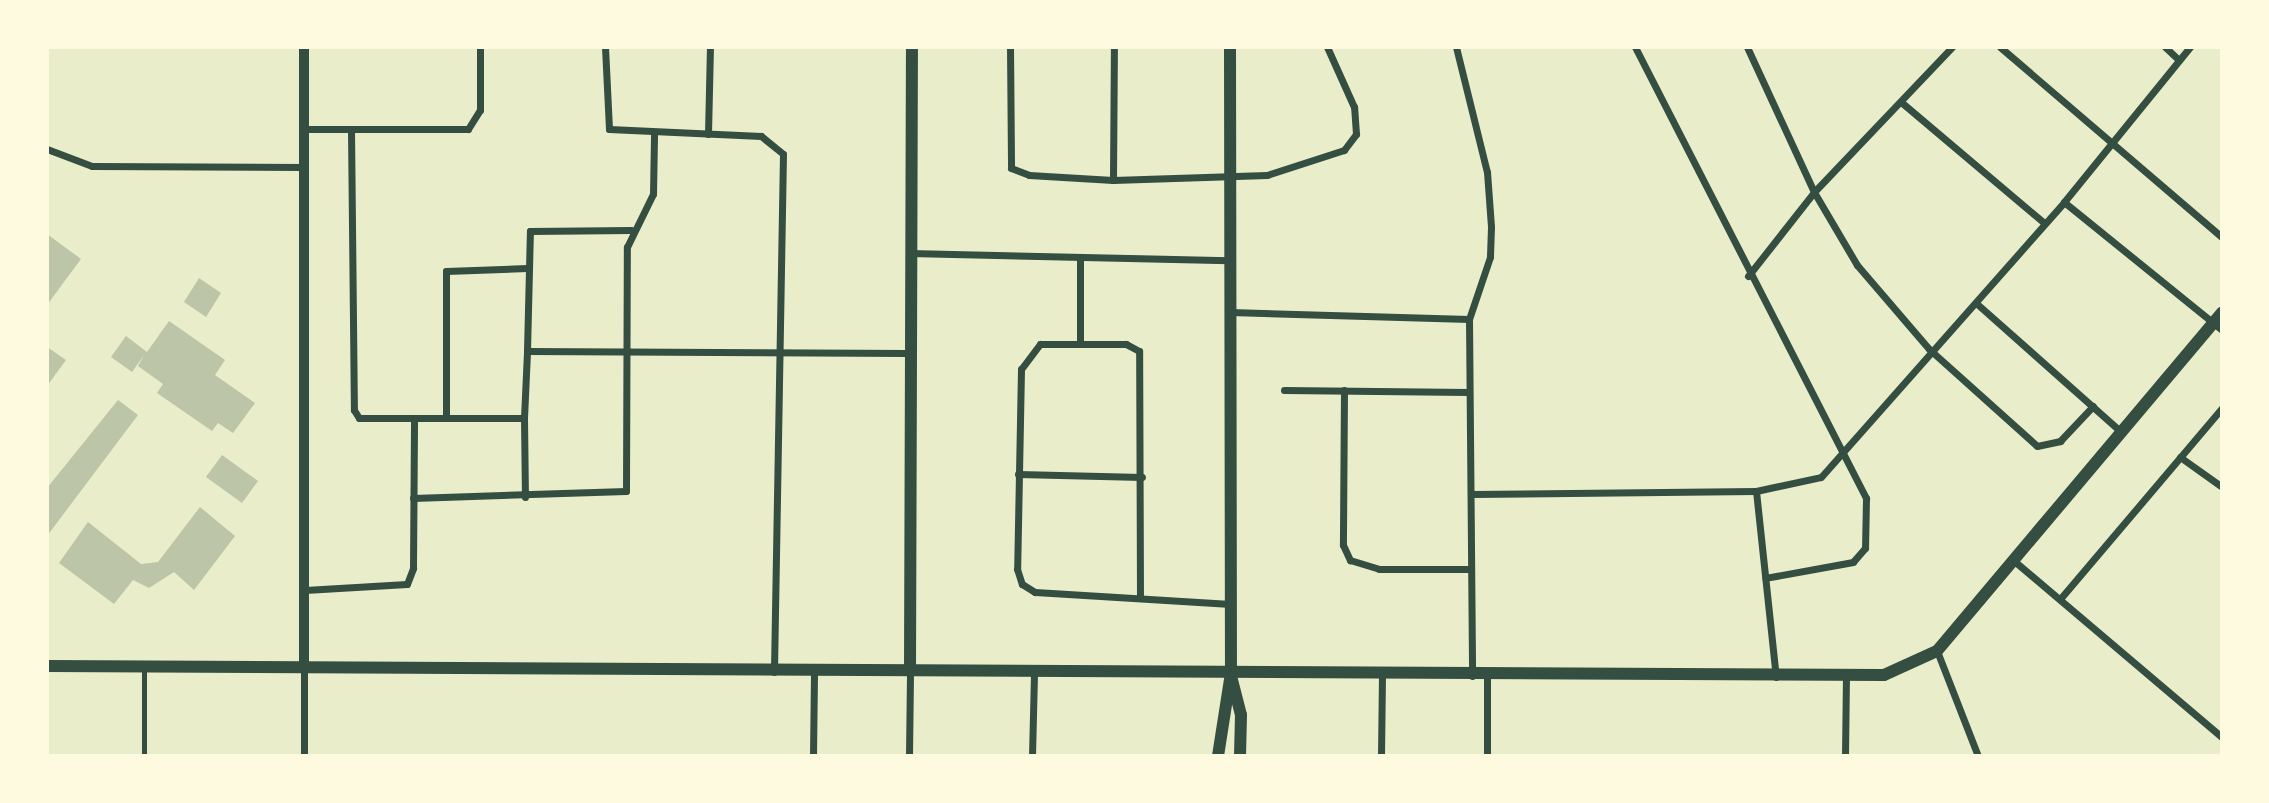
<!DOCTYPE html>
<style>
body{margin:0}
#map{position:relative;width:2269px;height:803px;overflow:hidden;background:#e9edc9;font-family:Roboto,sans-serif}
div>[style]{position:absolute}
.building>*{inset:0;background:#bcc5a7}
.service>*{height:4.5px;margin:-2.25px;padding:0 2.25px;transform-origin:2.25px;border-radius:2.25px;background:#344e41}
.minor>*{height:7px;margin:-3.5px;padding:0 3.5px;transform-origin:3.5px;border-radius:3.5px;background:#344e41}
.tertiary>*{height:10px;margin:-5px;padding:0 5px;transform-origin:5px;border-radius:5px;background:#344e41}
.secondary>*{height:12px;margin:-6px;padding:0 6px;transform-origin:6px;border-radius:6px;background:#344e41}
span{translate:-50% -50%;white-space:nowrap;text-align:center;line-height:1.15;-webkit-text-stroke:7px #fefae0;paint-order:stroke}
.frame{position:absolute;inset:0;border:49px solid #fefae0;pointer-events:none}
</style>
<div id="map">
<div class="building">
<div style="clip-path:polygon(47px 234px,81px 259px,47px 305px)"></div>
<div style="clip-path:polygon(199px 278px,221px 293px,206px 317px,184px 302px)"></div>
<div style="clip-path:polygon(169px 321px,225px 360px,215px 375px,255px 403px,233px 433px,218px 423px,212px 431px,157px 393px,163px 384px,138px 366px,144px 355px,132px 372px,111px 357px,126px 336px,147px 352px)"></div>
<div style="clip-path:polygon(47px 347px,66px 360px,47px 386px)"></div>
<div style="clip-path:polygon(118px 400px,138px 415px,47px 536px,47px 488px)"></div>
<div style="clip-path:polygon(222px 455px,258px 481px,242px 503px,206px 477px)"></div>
<div style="clip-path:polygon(200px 507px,235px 536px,194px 590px,174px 572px,149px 588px,133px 580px,114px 604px,59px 563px,88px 522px,141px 564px,158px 562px)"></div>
</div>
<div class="service">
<div style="left:144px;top:756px;width:88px;rotate:-90deg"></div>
</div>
<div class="minor">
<div style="left:605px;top:47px;width:82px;rotate:87.2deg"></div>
<div style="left:609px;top:129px;width:152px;rotate:2.6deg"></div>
<div style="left:761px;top:136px;width:28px;rotate:39deg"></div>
<div style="left:783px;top:154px;width:518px;rotate:91deg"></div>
<div style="left:1010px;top:47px;width:121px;rotate:89.5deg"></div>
<div style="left:1011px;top:168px;width:19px;rotate:21deg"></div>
<div style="left:1029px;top:175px;width:84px;rotate:3.4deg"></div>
<div style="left:1113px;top:180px;width:154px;rotate:-1.9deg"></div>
<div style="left:1267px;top:175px;width:81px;rotate:-18deg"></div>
<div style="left:1344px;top:150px;width:20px;rotate:-53deg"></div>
<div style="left:1356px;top:134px;width:27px;rotate:-94deg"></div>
<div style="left:1354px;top:107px;width:66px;rotate:-114.2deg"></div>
<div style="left:1456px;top:47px;width:129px;rotate:76.1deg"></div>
<div style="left:1487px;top:172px;width:55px;rotate:85.8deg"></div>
<div style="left:1491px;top:227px;width:30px;rotate:92deg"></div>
<div style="left:1490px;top:257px;width:65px;rotate:108.7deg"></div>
<div style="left:1469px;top:319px;width:357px;rotate:89.5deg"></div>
<div style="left:1635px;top:47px;width:507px;rotate:62.88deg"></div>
<div style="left:1866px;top:498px;width:50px;rotate:91.1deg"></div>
<div style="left:1865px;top:548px;width:18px;rotate:131deg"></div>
<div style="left:1853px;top:562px;width:89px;rotate:169.7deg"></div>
<div style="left:1747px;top:47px;width:160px;rotate:65.2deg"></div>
<div style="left:1814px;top:192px;width:85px;rotate:59.5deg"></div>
<div style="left:1857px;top:265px;width:111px;rotate:49.4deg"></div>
<div style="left:1929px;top:349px;width:145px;rotate:41.9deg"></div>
<div style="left:2037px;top:446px;width:24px;rotate:-12deg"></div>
<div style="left:2060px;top:441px;width:48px;rotate:-46.7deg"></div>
<div style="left:2000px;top:47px;width:292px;rotate:40.6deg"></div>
<div style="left:2165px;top:47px;width:19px;rotate:43deg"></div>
<div style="left:1901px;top:102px;width:187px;rotate:40.2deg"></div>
<div style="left:305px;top:129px;width:163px"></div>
<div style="left:468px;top:129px;width:22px;rotate:-58deg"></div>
<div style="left:480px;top:110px;width:63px;rotate:-90deg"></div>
<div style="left:351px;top:130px;width:280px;rotate:89.4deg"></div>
<div style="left:354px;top:410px;width:9px;rotate:58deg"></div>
<div style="left:359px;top:418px;width:55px"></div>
<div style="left:708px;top:134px;width:87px;rotate:-88.7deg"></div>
<div style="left:47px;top:149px;width:48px;rotate:20.7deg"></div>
<div style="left:92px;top:166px;width:212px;rotate:0.3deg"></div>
<div style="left:1113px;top:180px;width:133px;rotate:-89.6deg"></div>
<div style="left:2064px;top:202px;width:203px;rotate:39deg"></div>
<div style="left:909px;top:253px;width:320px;rotate:1.3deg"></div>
<div style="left:1748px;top:276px;width:107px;rotate:-51.8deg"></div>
<div style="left:1814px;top:192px;width:200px;rotate:-46.4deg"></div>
<div style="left:1976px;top:303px;width:191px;rotate:41.6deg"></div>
<div style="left:1230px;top:312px;width:239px;rotate:1.7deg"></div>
<div style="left:1080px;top:343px;width:84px;rotate:-90deg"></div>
<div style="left:527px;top:351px;width:120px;rotate:-88.6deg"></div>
<div style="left:530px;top:231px;width:101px;rotate:-0.6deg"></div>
<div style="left:1284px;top:390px;width:184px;rotate:0.6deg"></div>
<div style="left:1344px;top:390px;width:155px;rotate:90.4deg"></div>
<div style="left:1343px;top:545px;width:17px;rotate:65deg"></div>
<div style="left:1350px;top:560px;width:30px;rotate:17deg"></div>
<div style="left:1379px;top:569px;width:92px"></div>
<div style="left:446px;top:416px;width:145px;rotate:-90deg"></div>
<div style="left:446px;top:271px;width:81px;rotate:-2.1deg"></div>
<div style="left:524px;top:418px;width:79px;rotate:89.3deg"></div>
<div style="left:2180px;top:457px;width:52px;rotate:35.5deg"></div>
<div style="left:1018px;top:474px;width:124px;rotate:1.4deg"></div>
<div style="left:1756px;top:491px;width:187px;rotate:83.9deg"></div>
<div style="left:1471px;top:494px;width:285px;rotate:-0.6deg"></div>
<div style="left:1756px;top:491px;width:66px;rotate:-12.2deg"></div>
<div style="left:1821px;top:477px;width:367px;rotate:-48.5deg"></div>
<div style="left:2064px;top:202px;width:200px;rotate:-50.9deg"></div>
<div style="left:413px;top:498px;width:213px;rotate:-1.9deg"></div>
<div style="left:626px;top:491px;width:244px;rotate:-89.8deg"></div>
<div style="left:627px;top:247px;width:59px;rotate:-63.9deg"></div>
<div style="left:653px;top:194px;width:59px;rotate:-89deg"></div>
<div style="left:2013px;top:560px;width:274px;rotate:40.3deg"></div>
<div style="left:305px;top:590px;width:102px;rotate:-3.4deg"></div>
<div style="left:407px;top:584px;width:17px;rotate:-69deg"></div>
<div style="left:413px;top:568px;width:150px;rotate:-89.6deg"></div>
<div style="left:414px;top:418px;width:110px"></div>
<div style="left:524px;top:418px;width:67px;rotate:-87.4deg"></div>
<div style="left:527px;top:351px;width:380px;rotate:0.3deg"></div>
<div style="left:1140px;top:596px;width:245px;rotate:-90.2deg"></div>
<div style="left:1139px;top:351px;width:15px;rotate:-152deg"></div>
<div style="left:1126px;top:344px;width:86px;rotate:180deg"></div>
<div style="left:1040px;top:344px;width:31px;rotate:127deg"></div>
<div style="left:1021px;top:369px;width:200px;rotate:91.1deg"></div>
<div style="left:1017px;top:569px;width:16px;rotate:72deg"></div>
<div style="left:1022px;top:584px;width:15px;rotate:32deg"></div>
<div style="left:1035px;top:592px;width:196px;rotate:3.5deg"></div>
<div style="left:2060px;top:599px;width:250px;rotate:-49.7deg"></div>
<div style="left:1937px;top:651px;width:113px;rotate:68.7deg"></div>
<div style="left:304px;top:667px;width:89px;rotate:90deg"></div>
<div style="left:813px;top:756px;width:83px;rotate:-89.3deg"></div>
<div style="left:909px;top:756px;width:86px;rotate:-89.3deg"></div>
<div style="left:1032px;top:756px;width:83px;rotate:-88.6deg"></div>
<div style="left:1381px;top:756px;width:80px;rotate:-89.3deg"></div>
<div style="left:1487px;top:756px;width:79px;rotate:-90deg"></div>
<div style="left:1845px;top:756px;width:77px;rotate:-89.3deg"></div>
</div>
<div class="tertiary">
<div style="left:304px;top:667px;width:620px;rotate:-90deg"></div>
</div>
<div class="secondary">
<div style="left:1230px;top:47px;width:629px;rotate:89.91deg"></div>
<div style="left:1231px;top:676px;width:40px;rotate:75.6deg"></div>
<div style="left:1241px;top:715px;width:41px;rotate:91.4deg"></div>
<div style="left:47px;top:666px;width:1837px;rotate:0.28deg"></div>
<div style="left:1884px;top:675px;width:58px;rotate:-24.4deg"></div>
<div style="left:1937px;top:651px;width:443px;rotate:-49.9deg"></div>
<div style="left:910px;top:670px;width:623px;rotate:-89.82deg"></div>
<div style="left:1218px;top:756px;width:78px;rotate:-81.1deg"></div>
</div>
<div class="frame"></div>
</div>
